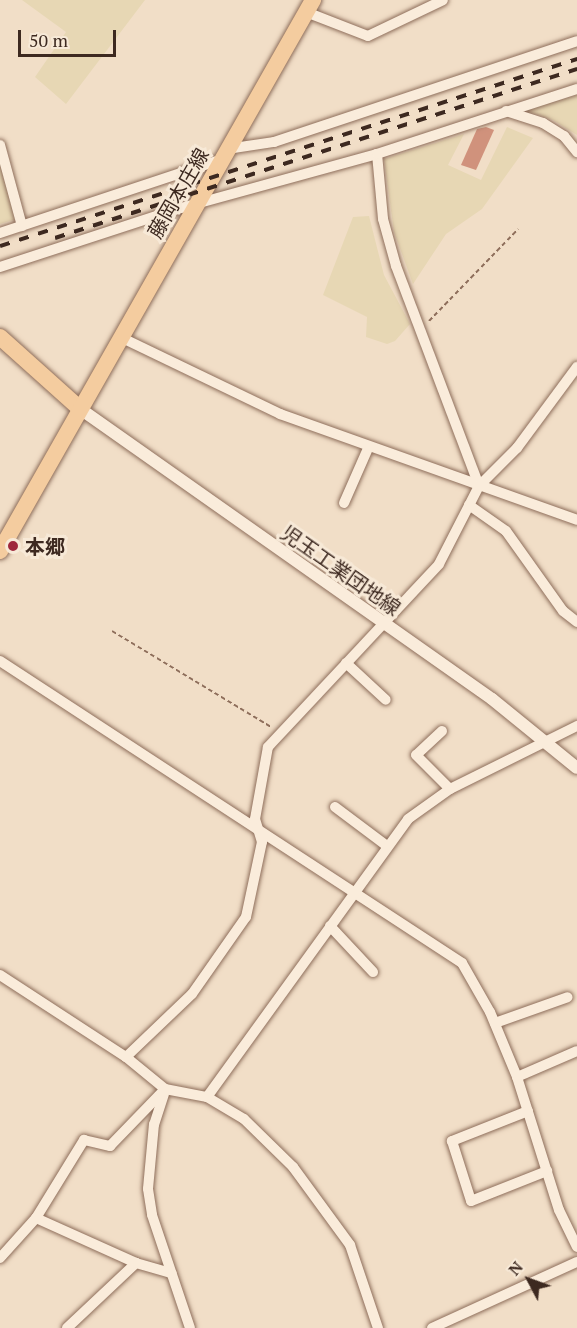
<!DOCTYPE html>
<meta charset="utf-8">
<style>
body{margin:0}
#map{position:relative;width:577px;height:1328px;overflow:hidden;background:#f1dec7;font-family:"PT Serif","Noto Sans JP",serif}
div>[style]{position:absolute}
.farmland>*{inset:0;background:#e7d7b4}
.building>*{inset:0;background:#d0927c}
.path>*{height:2px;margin-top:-1px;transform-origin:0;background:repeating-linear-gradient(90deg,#8e6e5b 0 4.5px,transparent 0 7.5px)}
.roads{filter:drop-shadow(0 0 2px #8e6e5b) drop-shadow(0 0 2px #8e6e5b)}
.minor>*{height:10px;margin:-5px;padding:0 5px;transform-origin:5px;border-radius:5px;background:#faecdb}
.tertiary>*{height:12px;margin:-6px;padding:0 6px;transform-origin:6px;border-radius:6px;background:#faecdb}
.primary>*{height:16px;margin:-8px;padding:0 8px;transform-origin:8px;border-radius:8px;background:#f4cc9f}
.rail>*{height:4px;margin-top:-2px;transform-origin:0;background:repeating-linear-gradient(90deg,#3d2920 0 10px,transparent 0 20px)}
.dots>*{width:16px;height:16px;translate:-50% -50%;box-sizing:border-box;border:3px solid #f7e9d7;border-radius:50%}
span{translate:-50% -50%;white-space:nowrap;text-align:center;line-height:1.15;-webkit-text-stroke:6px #f7e9d7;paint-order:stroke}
.street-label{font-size:20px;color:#3d2920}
.poi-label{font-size:20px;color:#3d2920;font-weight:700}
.left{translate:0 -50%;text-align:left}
.north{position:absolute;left:499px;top:1250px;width:60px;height:60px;-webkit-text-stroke:4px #f7e9d7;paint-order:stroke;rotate:311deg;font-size:16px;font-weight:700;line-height:24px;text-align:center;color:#3d2920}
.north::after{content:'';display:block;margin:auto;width:21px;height:27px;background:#3d2920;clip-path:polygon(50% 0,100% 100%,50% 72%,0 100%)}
.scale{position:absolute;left:18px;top:30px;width:98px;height:27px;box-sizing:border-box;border:3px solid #3d2920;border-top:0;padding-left:8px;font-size:18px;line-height:21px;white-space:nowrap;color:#3d2920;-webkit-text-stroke:4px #f7e9d7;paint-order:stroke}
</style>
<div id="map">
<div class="farmland">
<div style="clip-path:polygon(22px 0,145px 0,66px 104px,35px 77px,66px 32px)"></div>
<div style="clip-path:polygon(577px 95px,577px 135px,553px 120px,524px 110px)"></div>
<div style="clip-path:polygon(507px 127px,533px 138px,482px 209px,446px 234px,413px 284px,394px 232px,384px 159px,464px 134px,448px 165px,481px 180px)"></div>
<div style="clip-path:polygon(0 164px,16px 219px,0 224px)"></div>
<div style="clip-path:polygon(369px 216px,384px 275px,410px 324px,395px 341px,387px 344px,366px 337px,367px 317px,323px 295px,353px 217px)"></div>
</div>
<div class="building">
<div style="clip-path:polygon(486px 127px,494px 130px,476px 170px,461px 165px,477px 129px)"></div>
</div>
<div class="path">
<div style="left:429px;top:321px;width:128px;rotate:-45.9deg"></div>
<div style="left:112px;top:631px;width:186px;rotate:31.1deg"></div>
</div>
<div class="roads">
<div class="minor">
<div style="left:306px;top:12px;width:66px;rotate:21.2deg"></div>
<div style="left:368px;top:36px;width:83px;rotate:-25.6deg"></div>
<div style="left:506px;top:111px;width:39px;rotate:18deg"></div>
<div style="left:543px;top:123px;width:25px;rotate:32deg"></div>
<div style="left:564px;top:136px;width:21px;rotate:51deg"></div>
<div style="left:0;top:145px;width:84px;rotate:74.8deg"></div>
<div style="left:227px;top:149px;width:48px;rotate:-8.5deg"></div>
<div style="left:274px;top:142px;width:319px;rotate:-18.4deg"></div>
<div style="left:377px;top:154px;width:65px;rotate:84.7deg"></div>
<div style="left:383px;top:219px;width:49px;rotate:74.5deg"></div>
<div style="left:396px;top:266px;width:235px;rotate:69.3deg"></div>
<div style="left:0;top:233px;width:234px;rotate:-18.4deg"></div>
<div style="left:0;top:267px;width:190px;rotate:-18.1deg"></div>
<div style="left:181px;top:208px;width:203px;rotate:-15.4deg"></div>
<div style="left:377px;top:154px;width:210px;rotate:-18deg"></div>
<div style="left:120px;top:337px;width:178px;rotate:25.7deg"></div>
<div style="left:280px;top:414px;width:315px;rotate:19.6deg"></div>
<div style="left:344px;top:503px;width:62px;rotate:-66.3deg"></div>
<div style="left:469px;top:505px;width:45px;rotate:35.1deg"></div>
<div style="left:506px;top:531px;width:98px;rotate:54.5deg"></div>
<div style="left:563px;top:611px;width:18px;rotate:38deg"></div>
<div style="left:0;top:661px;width:552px;rotate:33.17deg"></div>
<div style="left:462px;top:963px;width:56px;rotate:60.3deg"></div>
<div style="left:490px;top:1012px;width:70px;rotate:67.4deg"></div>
<div style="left:517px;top:1077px;width:139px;rotate:72.5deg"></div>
<div style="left:559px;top:1210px;width:41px;rotate:64.1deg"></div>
<div style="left:346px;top:663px;width:54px;rotate:42.8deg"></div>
<div style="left:442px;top:731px;width:35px;rotate:137deg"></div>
<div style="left:416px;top:755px;width:48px;rotate:45deg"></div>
<div style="left:335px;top:807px;width:65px;rotate:36.9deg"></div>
<div style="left:330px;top:926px;width:63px;rotate:46.9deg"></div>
<div style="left:0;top:975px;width:150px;rotate:33.1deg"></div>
<div style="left:126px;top:1057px;width:50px;rotate:39.4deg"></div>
<div style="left:165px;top:1089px;width:43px;rotate:10.8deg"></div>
<div style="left:207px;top:1097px;width:43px;rotate:30.7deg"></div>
<div style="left:244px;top:1119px;width:69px;rotate:44.4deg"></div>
<div style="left:293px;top:1167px;width:97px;rotate:53.8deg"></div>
<div style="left:350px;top:1245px;width:88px;rotate:71.4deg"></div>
<div style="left:495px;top:1023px;width:77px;rotate:-19.6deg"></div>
<div style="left:126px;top:1057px;width:91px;rotate:-43.7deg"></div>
<div style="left:192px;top:994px;width:94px;rotate:-55deg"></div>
<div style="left:246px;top:917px;width:77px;rotate:-78deg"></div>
<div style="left:262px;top:842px;width:24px;rotate:-107deg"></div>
<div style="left:255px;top:819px;width:73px;rotate:-79.8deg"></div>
<div style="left:268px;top:747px;width:250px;rotate:-46.9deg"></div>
<div style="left:439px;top:564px;width:88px;rotate:-62.9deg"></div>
<div style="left:479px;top:486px;width:54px;rotate:-45deg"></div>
<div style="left:517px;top:448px;width:101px;rotate:-53.5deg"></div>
<div style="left:517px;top:1077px;width:65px;rotate:-23.4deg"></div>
<div style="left:164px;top:1094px;width:32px;rotate:108deg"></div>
<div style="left:154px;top:1124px;width:65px;rotate:95.3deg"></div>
<div style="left:148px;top:1189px;width:26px;rotate:81deg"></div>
<div style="left:152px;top:1215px;width:119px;rotate:71.4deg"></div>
<div style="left:207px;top:1097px;width:343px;rotate:-54.1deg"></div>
<div style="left:408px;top:819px;width:52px;rotate:-35.5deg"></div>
<div style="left:450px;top:789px;width:142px;rotate:-26.4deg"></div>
<div style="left:528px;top:1111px;width:82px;rotate:158.5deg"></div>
<div style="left:452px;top:1141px;width:63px;rotate:72.4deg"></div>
<div style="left:471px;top:1201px;width:82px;rotate:-21.5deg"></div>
<div style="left:36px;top:1218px;width:110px;rotate:24.2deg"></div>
<div style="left:136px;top:1263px;width:37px;rotate:16deg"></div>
<div style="left:0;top:1258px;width:54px;rotate:-48deg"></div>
<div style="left:36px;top:1218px;width:92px;rotate:-58.4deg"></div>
<div style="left:84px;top:1140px;width:27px;rotate:13deg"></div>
<div style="left:110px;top:1146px;width:79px;rotate:-46deg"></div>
<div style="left:67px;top:1328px;width:95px;rotate:-43.3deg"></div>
<div style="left:432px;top:1328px;width:159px;rotate:-24.5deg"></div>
</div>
<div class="tertiary">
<div style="left:79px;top:408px;width:505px;rotate:35.17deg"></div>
<div style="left:492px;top:699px;width:109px;rotate:39.1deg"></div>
</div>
<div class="primary">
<div style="left:0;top:337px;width:106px;rotate:41.9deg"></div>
<div style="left:0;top:551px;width:634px;rotate:-60.4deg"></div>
</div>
</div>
<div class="rail">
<div style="left:55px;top:238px;width:549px;rotate:-17.94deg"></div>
<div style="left:0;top:246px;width:607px;rotate:-17.96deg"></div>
</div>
<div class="dots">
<div style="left:13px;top:546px;background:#9f283c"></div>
</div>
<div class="street-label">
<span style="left:178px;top:193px;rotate:-60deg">藤岡本庄線</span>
<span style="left:341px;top:570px;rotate:35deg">児玉工業団地線</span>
</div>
<div class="poi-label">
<span class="left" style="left:25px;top:546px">本郷</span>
</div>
<div class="north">N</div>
<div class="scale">50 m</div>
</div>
